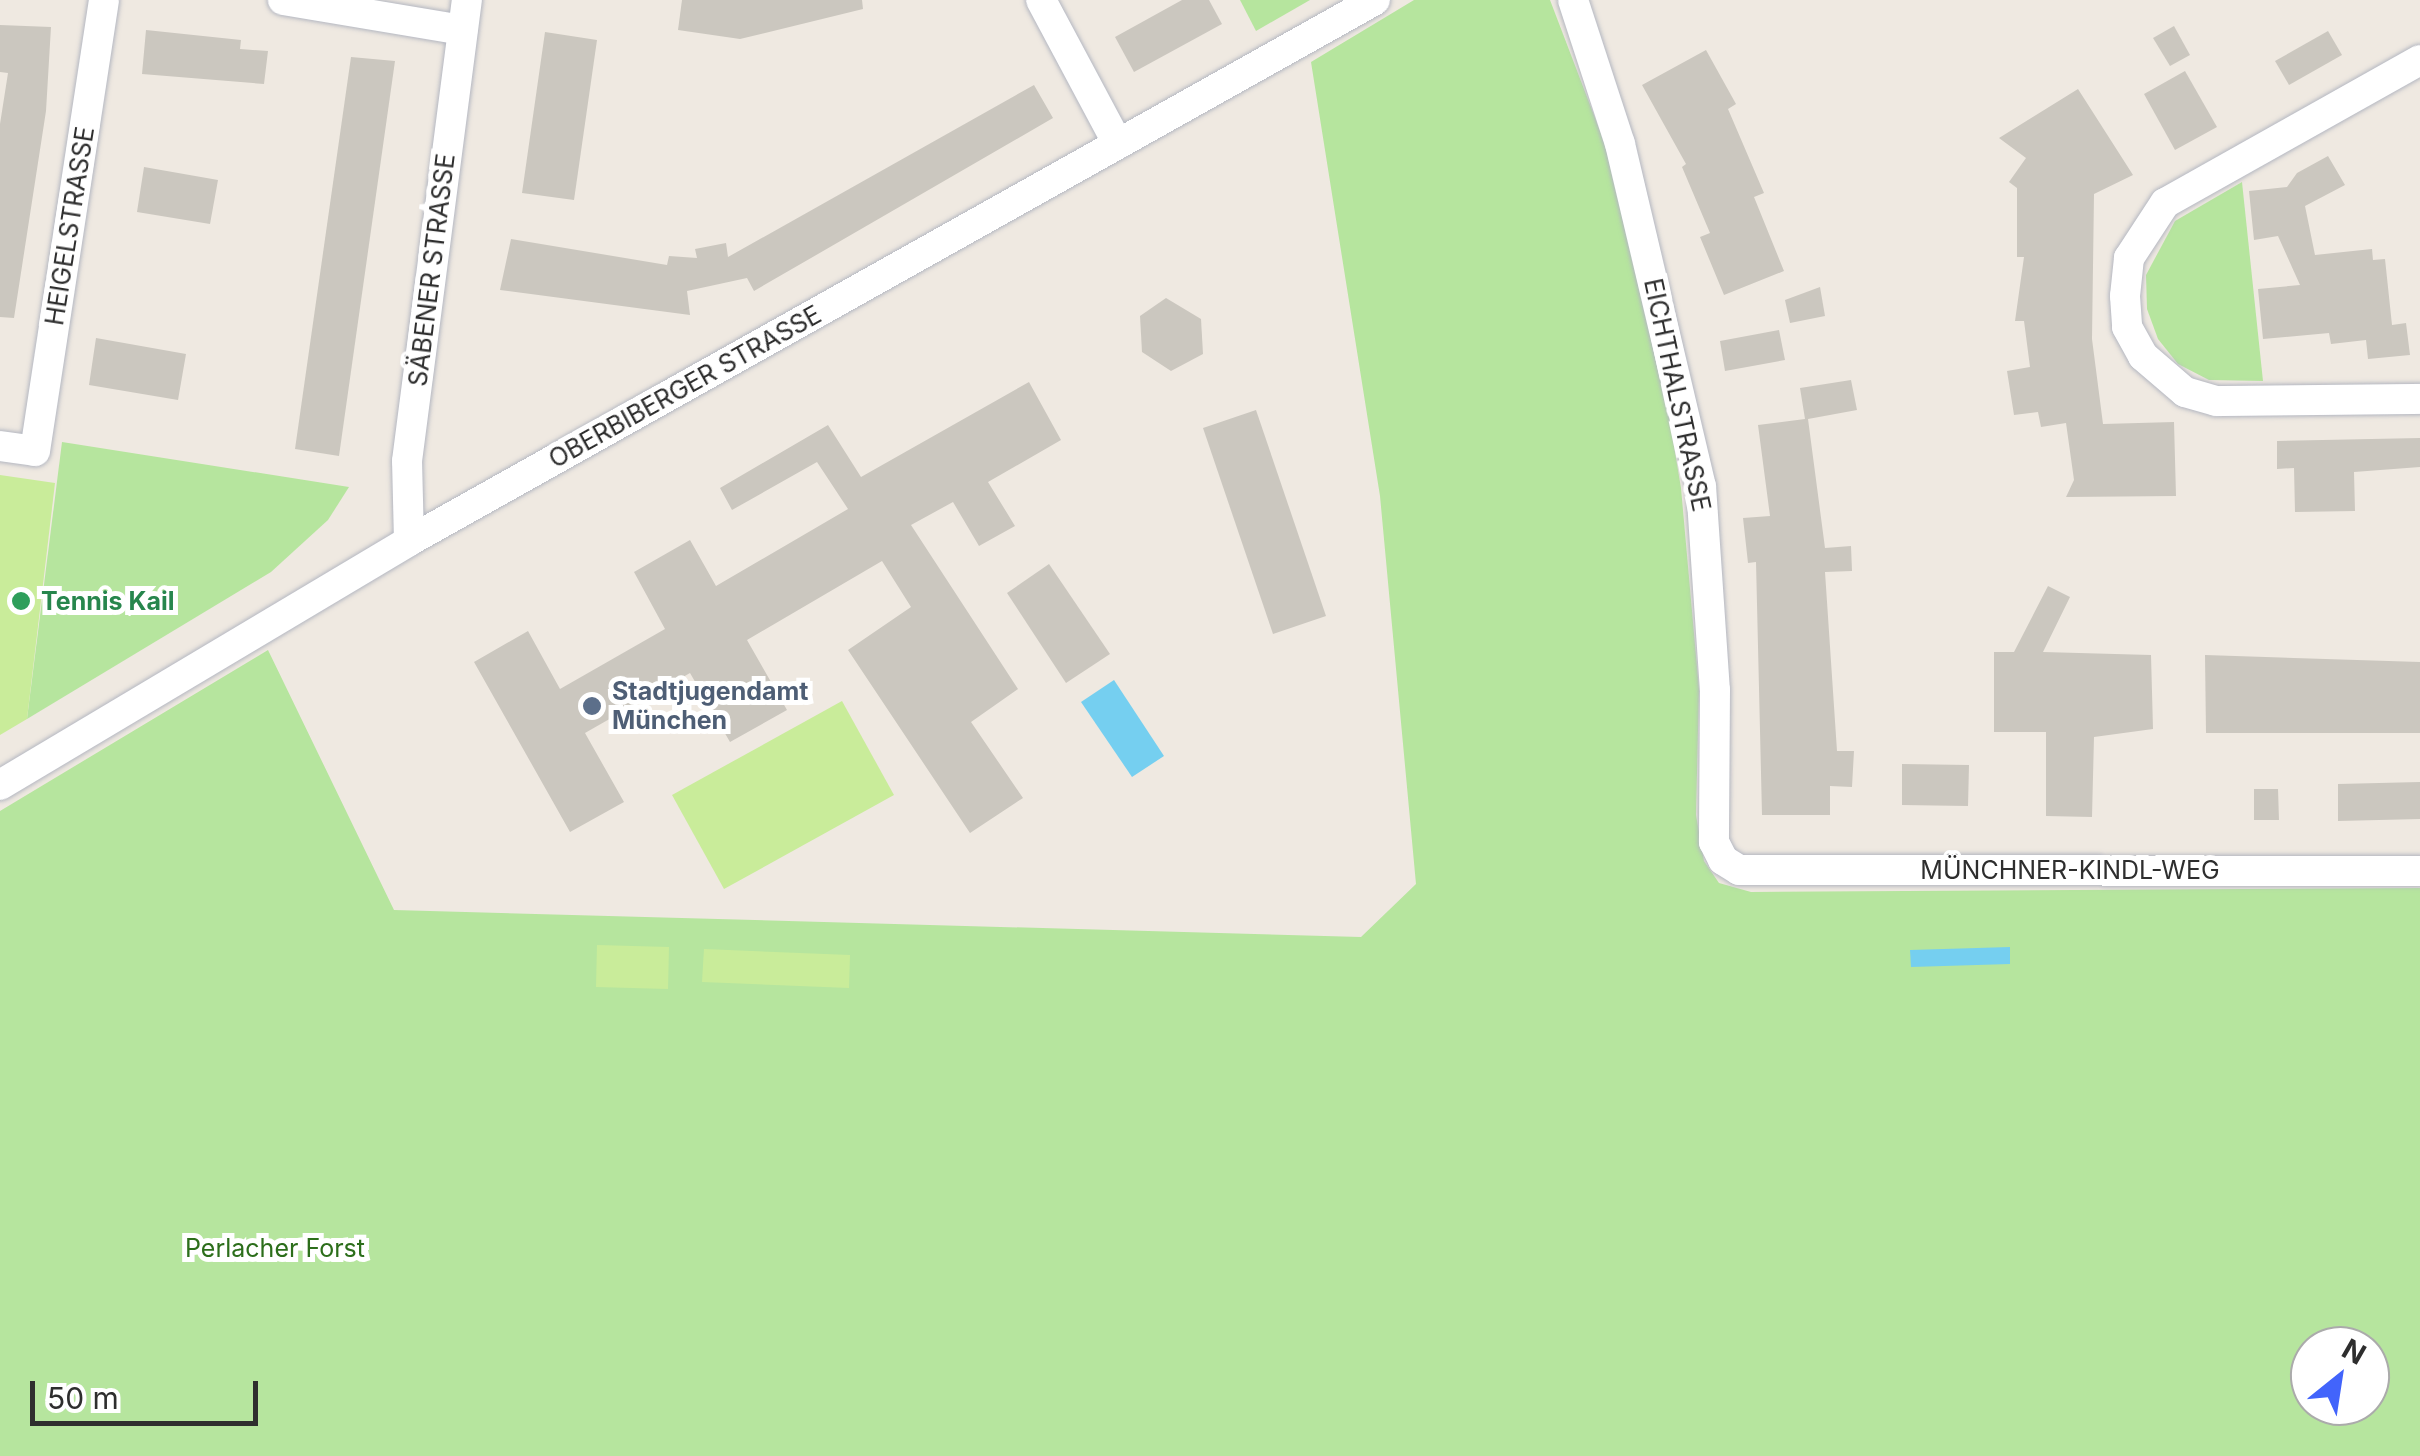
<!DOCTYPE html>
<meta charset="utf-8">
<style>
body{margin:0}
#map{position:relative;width:2420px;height:1456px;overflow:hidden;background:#efe9e1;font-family:Inter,sans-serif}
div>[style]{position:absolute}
.green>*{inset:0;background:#b6e59e}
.pitch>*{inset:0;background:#c9ec9a}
.water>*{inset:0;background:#75cff0}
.building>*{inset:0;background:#cbc7bf}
.roads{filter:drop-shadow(0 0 2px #b4b7c1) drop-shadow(0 0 2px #b4b7c1)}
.street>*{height:30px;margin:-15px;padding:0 15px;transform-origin:15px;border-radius:15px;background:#fff}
.dots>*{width:28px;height:28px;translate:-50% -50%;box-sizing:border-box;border:5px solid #fff;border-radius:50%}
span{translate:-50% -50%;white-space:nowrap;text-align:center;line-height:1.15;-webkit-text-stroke:10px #fff;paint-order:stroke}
.street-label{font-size:25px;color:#2e2e2e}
.leisure-label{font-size:25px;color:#27864d;font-weight:700}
.left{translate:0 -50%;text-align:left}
.service-label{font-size:25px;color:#4e5e75;font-weight:700}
.park-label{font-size:25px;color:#2c6e1b}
.north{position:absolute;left:2290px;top:1326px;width:100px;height:100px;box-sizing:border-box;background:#fff;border:2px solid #ababab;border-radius:50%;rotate:30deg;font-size:28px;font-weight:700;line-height:40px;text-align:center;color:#2e2e2e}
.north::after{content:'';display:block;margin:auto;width:35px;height:45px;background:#4264fb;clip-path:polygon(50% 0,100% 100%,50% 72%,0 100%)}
.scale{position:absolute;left:30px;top:1381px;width:228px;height:45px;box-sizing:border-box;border:5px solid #2e2e2e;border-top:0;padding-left:12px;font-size:30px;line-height:35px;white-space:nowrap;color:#2e2e2e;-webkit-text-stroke:8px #fff;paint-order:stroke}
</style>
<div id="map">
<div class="green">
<div style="clip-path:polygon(1240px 0,1310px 0,1256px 31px)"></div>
<div style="clip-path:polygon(evenodd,1414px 0,1550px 0,1605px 144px,1657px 344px,1681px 488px,1699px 689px,1696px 815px,1704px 861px,1719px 883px,1751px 892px,2420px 888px,2420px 1456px,0 1456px,0 811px,268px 650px,394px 910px,1361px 937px,1416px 884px,1380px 496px,1311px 62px,1414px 0,2310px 1346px,2370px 1346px,2370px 1406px,2310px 1406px,2310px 1346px)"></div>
<div style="clip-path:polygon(2242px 182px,2263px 381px,2209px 380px,2178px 364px,2158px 339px,2147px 309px,2146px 275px,2175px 221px)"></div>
<div style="clip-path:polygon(62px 442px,349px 487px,328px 520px,271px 572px,27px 719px)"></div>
</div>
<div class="pitch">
<div style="clip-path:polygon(0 475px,55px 483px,27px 719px,0 735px)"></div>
<div style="clip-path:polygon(842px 701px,894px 795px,724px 889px,672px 795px)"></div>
<div style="clip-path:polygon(597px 945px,669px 947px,668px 989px,596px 987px)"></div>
<div style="clip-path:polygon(704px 949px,850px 955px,849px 988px,702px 982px)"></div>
</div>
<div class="water">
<div style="clip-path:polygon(1114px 680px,1164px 756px,1132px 777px,1081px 702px)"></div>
<div style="clip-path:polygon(2010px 947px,2010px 964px,1911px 967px,1910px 950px)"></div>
</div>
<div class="building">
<div style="clip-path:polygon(682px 0,862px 0,863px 9px,740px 39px,678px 30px)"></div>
<div style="clip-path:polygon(1182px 0,1209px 0,1222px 24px,1134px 72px,1115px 37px)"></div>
<div style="clip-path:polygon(0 25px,51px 27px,46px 111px,14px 318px,0 317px,0 124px,8px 73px,0 72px)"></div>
<div style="clip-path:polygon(2174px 26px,2190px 55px,2170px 66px,2153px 38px)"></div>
<div style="clip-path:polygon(146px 30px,241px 40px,240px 49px,268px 51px,264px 84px,142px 74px)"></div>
<div style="clip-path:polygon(2328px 31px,2342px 55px,2289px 85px,2275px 61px)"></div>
<div style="clip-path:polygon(545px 32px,597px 40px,574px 200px,522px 193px)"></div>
<div style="clip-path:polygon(1706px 50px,1736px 104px,1728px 109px,1764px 193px,1754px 197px,1784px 271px,1724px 295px,1700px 237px,1710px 233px,1682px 167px,1686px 164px,1642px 85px)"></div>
<div style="clip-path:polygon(351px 57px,395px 61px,339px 456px,295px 449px)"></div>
<div style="clip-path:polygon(2185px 71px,2217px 127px,2175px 150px,2144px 94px)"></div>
<div style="clip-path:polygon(1034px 85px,1053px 118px,754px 291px,747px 278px,687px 291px,690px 315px,500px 290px,511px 239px,667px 265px,669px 256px,697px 258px,695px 249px,726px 243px,728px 257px)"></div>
<div style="clip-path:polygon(2078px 89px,2133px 175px,2094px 194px,2092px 339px,2103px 424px,2174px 422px,2176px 496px,2066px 497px,2074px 480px,2066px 423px,2041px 427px,2038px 412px,2014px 415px,2007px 371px,2030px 367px,2024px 321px,2015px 321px,2024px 257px,2017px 257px,2017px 188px,2009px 182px,2026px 158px,1999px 138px)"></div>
<div style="clip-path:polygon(2328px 156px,2345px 185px,2305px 206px,2315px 255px,2372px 249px,2373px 260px,2385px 259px,2392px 325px,2406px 323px,2410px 355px,2368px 359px,2366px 340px,2331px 344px,2329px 333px,2263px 339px,2258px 289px,2300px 285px,2278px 236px,2254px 240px,2249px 191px,2287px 187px,2297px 173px)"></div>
<div style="clip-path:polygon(144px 167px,218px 180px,210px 224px,137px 212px)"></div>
<div style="clip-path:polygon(1820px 287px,1825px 316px,1790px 323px,1785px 300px)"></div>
<div style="clip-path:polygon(1166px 298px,1201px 319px,1203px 354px,1171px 371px,1142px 352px,1140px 316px)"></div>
<div style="clip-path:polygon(1779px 330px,1785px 360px,1725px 371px,1720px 341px)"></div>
<div style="clip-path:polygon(96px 338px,186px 354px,178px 400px,89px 385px)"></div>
<div style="clip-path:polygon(1851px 380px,1857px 410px,1808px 419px,1825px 548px,1851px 546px,1852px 571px,1825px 572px,1837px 751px,1854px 751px,1852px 787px,1830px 786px,1830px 815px,1762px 815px,1756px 562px,1748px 563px,1743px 518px,1770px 516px,1758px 425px,1805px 419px,1800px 388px)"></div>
<div style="clip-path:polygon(1029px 382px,1061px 440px,988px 482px,1015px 526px,979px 546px,953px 502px,911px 525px,1018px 689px,971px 722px,1023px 798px,970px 833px,848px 650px,911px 607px,882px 561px,747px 640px,787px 710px,730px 742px,690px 673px,585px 733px,624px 802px,570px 832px,474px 662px,528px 631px,560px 689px,665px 629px,634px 572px,690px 540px,716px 586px,848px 509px,817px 462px,732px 510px,720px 488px,828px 425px,861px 477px)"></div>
<div style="clip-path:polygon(1256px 410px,1326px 616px,1273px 634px,1203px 428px)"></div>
<div style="clip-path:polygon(2420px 438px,2420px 467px,2354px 472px,2355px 511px,2295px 512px,2294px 468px,2277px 469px,2277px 441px)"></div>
<div style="clip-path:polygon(1049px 564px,1110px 654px,1066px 683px,1007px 593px)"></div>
<div style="clip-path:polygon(2048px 586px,2070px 597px,2043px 652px,2151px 655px,2153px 729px,2094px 737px,2092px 817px,2046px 816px,2046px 732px,1994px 732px,1994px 652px,2014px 652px)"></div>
<div style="clip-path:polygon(2205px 655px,2420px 662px,2420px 733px,2206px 733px)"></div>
<div style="clip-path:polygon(1902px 764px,1969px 765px,1968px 806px,1902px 805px)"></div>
<div style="clip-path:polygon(2420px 782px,2420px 819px,2338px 821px,2338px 784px)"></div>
<div style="clip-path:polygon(2254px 789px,2278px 789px,2279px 820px,2254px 820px)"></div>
</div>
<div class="roads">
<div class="street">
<div style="left:283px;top:0;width:182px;rotate:9.5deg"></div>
<div style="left:1041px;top:0;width:163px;rotate:61.9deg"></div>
<div style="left:1573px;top:0;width:151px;rotate:71.9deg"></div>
<div style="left:1620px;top:144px;width:351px;rotate:76.7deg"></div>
<div style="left:1701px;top:486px;width:204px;rotate:86.1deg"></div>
<div style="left:1715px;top:690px;width:152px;rotate:90.4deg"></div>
<div style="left:1714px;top:842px;width:20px;rotate:63deg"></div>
<div style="left:1723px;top:860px;width:19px;rotate:32deg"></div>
<div style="left:1739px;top:870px;width:681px;rotate:0.08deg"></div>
<div style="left:2420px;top:60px;width:292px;rotate:150.7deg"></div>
<div style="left:2165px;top:203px;width:66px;rotate:123.2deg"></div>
<div style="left:2129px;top:258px;width:38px;rotate:96deg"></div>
<div style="left:2125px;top:296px;width:31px;rotate:86deg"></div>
<div style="left:2127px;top:327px;width:33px;rotate:61deg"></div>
<div style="left:2143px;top:356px;width:55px;rotate:40.6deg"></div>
<div style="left:2185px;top:392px;width:32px;rotate:16deg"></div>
<div style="left:2216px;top:401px;width:204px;rotate:-0.6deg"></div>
<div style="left:0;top:446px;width:35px;rotate:8deg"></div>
<div style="left:35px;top:451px;width:456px;rotate:-81.3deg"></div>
<div style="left:409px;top:541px;width:80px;rotate:-91.4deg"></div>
<div style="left:407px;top:461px;width:465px;rotate:-82.6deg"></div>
<div style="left:0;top:785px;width:476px;rotate:-30.8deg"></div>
<div style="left:409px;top:541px;width:1107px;rotate:-29.25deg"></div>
</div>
</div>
<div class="dots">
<div style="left:21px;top:601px;background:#2e9e5b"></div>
<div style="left:592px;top:706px;background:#5c6f8a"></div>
</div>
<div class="street-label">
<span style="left:70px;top:226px;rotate:-81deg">HEIGELSTRASSE</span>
<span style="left:432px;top:270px;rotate:-83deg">SÄBENER STRASSE</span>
<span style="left:685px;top:387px;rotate:-29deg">OBERBIBERGER STRASSE</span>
<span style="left:1677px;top:395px;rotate:78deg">EICHTHALSTRASSE</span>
<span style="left:2070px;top:870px">MÜNCHNER-KINDL-WEG</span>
</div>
<div class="leisure-label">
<span class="left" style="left:41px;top:601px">Tennis Kail</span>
</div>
<div class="service-label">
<span class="left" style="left:612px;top:706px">Stadtjugendamt<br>München</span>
</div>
<div class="park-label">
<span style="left:275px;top:1248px">Perlacher Forst</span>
</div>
<div class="north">N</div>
<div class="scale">50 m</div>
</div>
